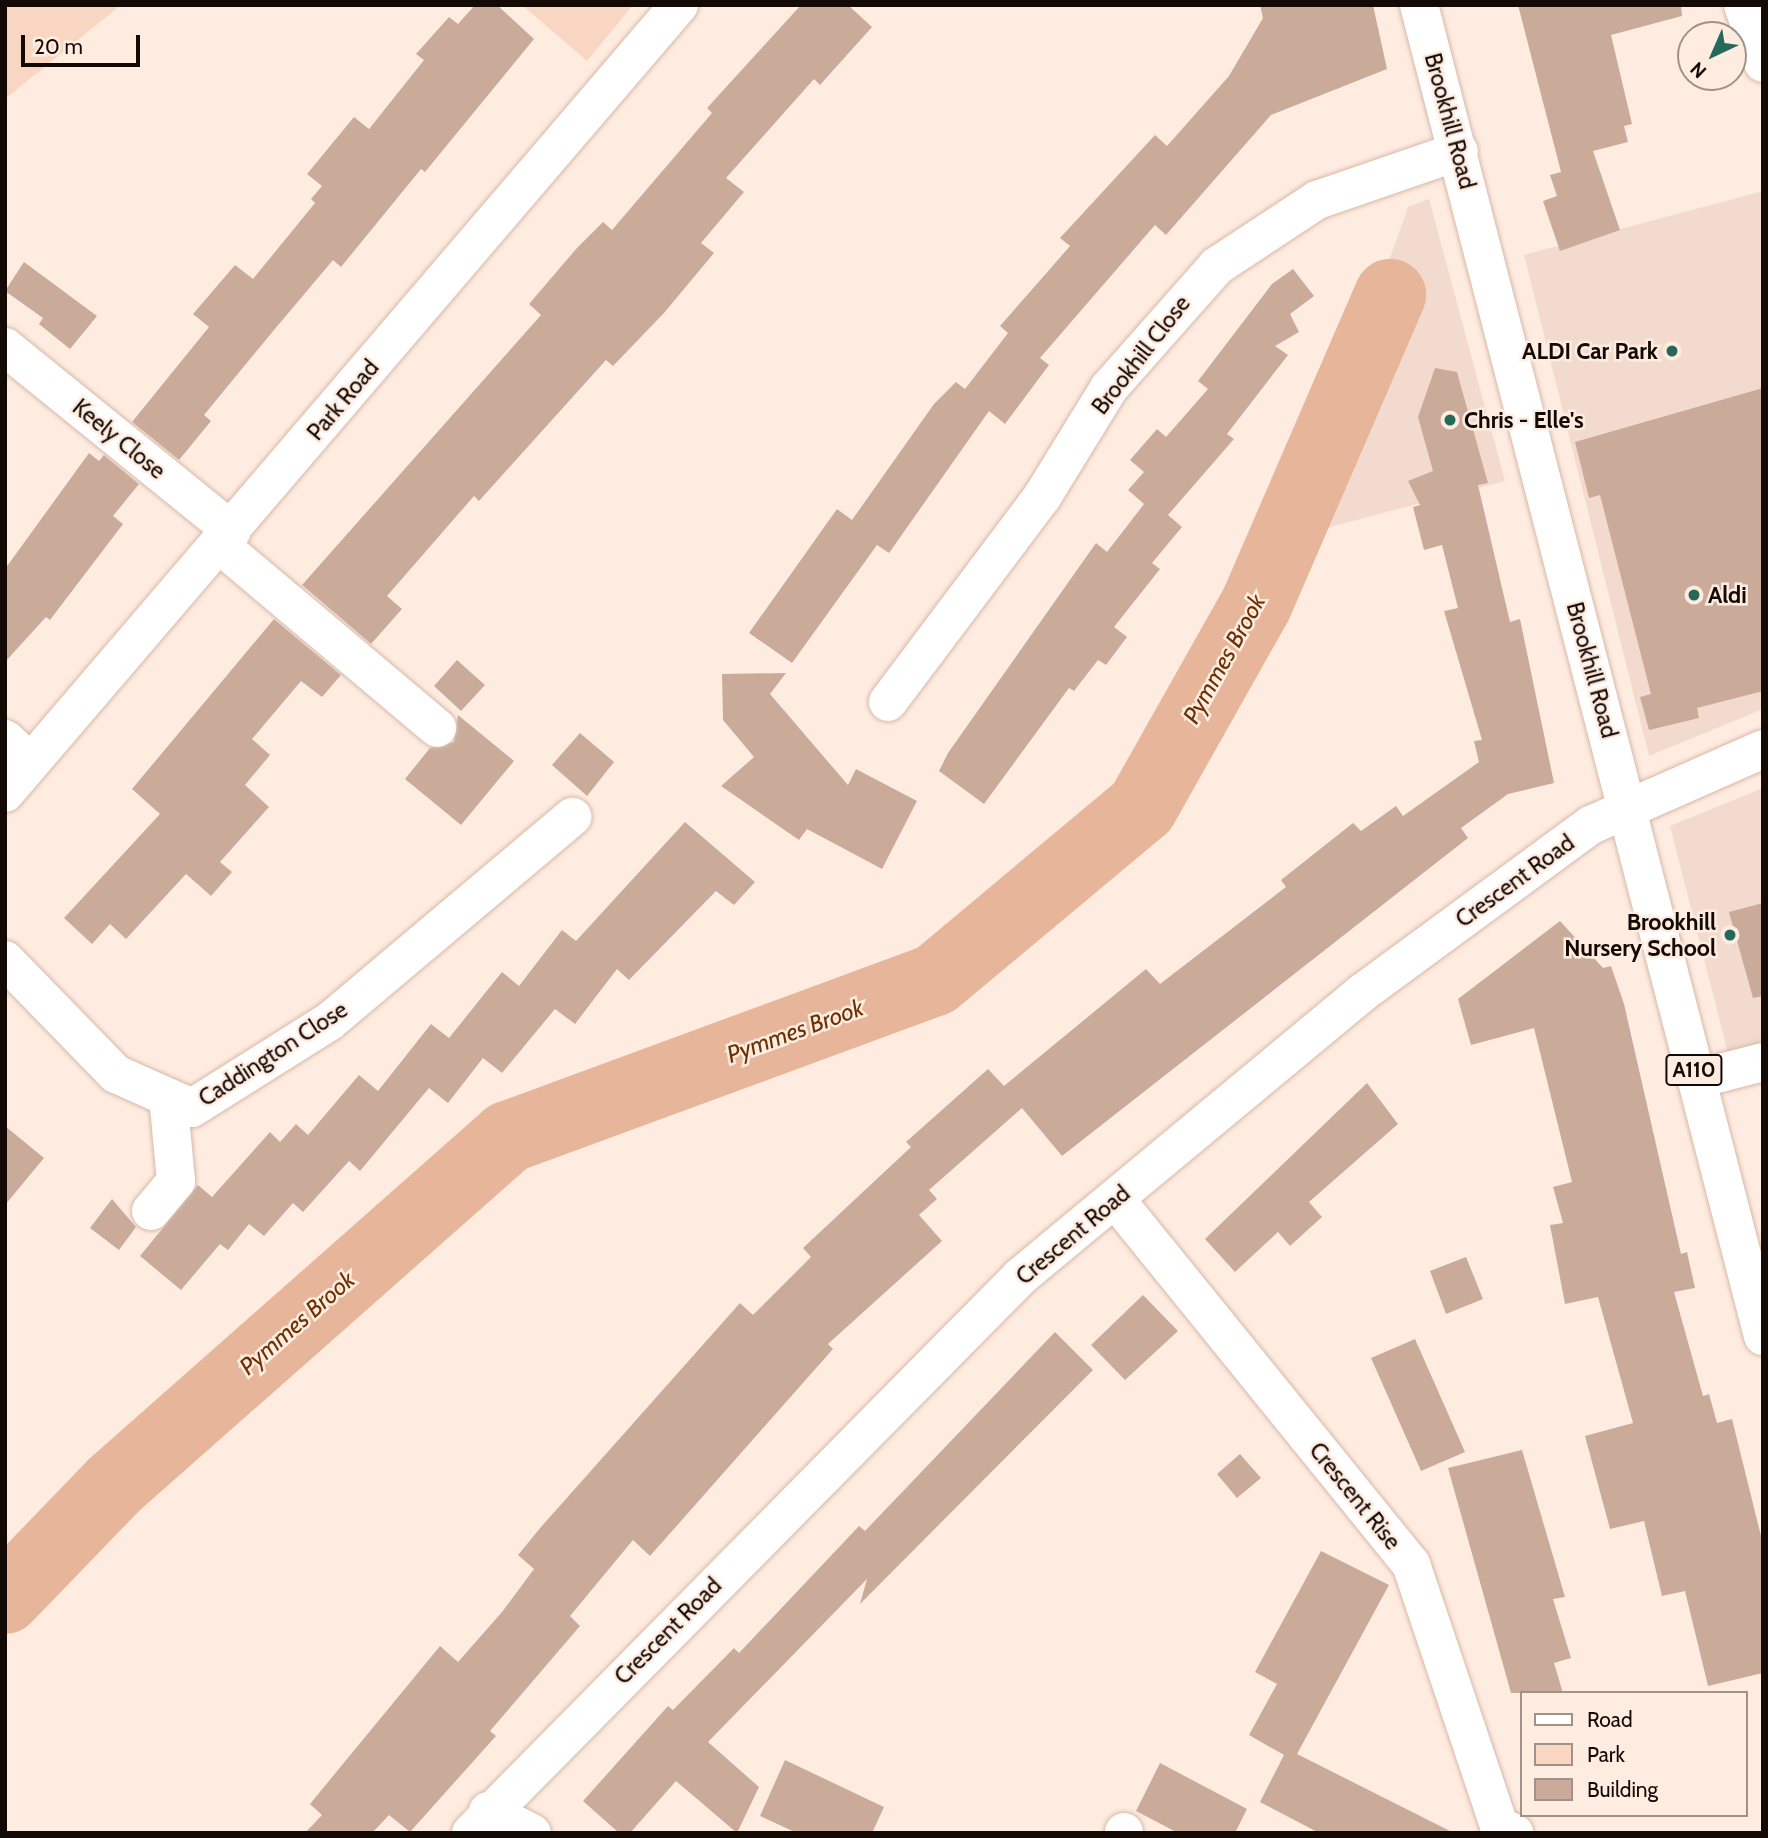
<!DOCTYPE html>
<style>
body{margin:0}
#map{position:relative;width:1768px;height:1838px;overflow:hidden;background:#ffece1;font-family:Cabin,sans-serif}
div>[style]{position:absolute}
.built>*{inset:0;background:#f2dace}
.green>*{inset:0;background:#f9d6c2}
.river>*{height:72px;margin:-36px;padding:0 36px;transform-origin:36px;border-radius:36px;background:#e7b599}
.building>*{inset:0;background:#caab9a}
.roads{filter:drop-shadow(0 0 2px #d8b9a8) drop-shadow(0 0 2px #d8b9a8)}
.minor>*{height:38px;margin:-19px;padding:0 19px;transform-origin:19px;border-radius:19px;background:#fff}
.major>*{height:38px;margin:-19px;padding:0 19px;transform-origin:19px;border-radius:19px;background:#fff}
.dots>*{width:19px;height:19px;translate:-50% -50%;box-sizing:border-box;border:4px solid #ffece1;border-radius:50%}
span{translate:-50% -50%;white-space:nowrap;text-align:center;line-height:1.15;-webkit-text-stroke:5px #ffece1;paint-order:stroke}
.shield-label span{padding:2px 5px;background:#ffece1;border:2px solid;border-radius:5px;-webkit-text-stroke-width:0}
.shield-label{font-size:21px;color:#140a05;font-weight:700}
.street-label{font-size:23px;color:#140a05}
.poi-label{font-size:23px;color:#140a05;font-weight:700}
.right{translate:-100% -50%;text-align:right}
.left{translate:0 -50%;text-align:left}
.water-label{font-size:24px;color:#6c3101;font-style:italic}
.frame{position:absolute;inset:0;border:7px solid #140a05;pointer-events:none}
.legend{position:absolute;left:1520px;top:1691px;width:228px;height:126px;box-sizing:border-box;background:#ffece1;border:2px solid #a19289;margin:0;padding:9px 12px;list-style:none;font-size:21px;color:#140a05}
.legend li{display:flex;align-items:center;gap:14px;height:35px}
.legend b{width:35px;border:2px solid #a19289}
.north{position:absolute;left:1677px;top:21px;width:70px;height:70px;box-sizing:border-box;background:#ffece1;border:2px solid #a19289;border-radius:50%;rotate:224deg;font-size:19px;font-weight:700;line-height:28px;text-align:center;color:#140a05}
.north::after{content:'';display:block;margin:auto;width:24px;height:32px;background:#25695b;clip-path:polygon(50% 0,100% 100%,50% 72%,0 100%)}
.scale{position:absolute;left:21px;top:35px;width:119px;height:32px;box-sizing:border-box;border:4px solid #140a05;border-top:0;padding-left:9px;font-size:21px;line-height:24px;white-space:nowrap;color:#140a05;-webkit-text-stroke:5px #ffece1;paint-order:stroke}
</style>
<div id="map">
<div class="built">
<div style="clip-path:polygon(1763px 191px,1763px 709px,1649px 756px,1524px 255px)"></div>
<div style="clip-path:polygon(1429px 199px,1505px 481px,1292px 537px,1408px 207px)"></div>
<div style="clip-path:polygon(1763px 788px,1763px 1044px,1728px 1053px,1670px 826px)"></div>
</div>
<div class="green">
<div style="clip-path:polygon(5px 5px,121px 5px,5px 99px)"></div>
<div style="clip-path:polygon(522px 5px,633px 5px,587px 61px)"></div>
</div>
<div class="river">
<div style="left:5px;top:1598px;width:157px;rotate:-46deg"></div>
<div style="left:114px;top:1485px;width:526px;rotate:-41.45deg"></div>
<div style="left:508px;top:1137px;width:455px;rotate:-20.2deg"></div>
<div style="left:935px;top:980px;width:270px;rotate:-39.9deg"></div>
<div style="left:1142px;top:807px;width:232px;rotate:-60.6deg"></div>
<div style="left:1256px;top:605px;width:338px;rotate:-66.6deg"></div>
</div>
<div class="building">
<div style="clip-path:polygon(475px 5px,497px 5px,534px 39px,425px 172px,421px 169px,341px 267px,333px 260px,274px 330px,204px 415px,211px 421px,179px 460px,132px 422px,209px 327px,193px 314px,235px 265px,253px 279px,315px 203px,311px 199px,322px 186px,307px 174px,354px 117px,369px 129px,424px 60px,416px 54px,449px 17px,458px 24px)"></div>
<div style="clip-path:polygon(801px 5px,848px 5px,872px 27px,820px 85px,814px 79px,726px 178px,744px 192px,701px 243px,714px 253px,664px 313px,613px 366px,606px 360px,479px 501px,474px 496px,387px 596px,402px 609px,371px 644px,302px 585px,541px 315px,529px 304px,577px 248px,603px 222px,612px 230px,712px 113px,707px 108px)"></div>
<div style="clip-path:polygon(1260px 5px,1373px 5px,1387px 69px,1271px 115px,1166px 235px,1155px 225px,1040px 358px,1049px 365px,1005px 424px,989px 411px,889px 553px,877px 545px,792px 663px,749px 633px,837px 509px,852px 520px,934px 404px,956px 382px,965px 389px,1008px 333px,1000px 326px,1070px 246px,1060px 238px,1155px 135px,1167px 146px,1229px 76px,1263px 18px)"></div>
<div style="clip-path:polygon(1518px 5px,1681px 5px,1682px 16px,1611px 35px,1632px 124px,1624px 126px,1628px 142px,1593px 151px,1620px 230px,1560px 251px,1543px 201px,1557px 196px,1550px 175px,1561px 172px)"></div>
<div style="clip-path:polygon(24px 262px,97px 316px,70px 349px,39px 324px,43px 318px,5px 291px)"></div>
<div style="clip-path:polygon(1293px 269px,1314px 296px,1290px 314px,1299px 332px,1275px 346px,1288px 355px,1227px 434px,1234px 439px,1168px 515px,1182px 527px,1152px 563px,1160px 569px,1114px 627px,1127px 637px,1106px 665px,1098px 660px,1074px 691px,1069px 688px,984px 804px,939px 771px,948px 753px,1096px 543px,1107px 552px,1144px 504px,1128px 490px,1144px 472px,1130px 460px,1157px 429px,1166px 437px,1208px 389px,1198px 381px,1272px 284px)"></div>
<div style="clip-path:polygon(1435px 368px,1457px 372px,1488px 483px,1478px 485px,1510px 622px,1520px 619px,1554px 783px,1508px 794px,1461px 828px,1468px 838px,1062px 1156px,1022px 1108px,929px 1190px,937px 1199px,919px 1215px,942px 1241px,828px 1344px,833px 1349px,650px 1556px,633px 1540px,570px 1616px,580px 1626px,490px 1731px,496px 1736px,410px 1832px,389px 1815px,372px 1833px,305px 1833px,322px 1815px,310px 1804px,440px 1646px,458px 1662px,502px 1612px,534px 1569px,518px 1555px,541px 1527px,740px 1303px,753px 1315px,811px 1257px,803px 1248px,911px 1147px,906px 1142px,988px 1069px,1004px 1086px,1146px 969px,1160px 984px,1286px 887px,1281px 880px,1353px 823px,1361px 831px,1396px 806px,1403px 816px,1479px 762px,1474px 741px,1482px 740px,1444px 611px,1458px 608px,1442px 545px,1424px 550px,1413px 507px,1420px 505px,1408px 481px,1433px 471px,1418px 417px)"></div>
<div style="clip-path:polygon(1763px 388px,1763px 691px,1697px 708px,1699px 718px,1649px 730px,1640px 697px,1651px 694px,1600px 495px,1589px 498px,1575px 442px)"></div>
<div style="clip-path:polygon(89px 453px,99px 461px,104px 455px,139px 484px,113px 516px,123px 524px,50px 620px,46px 617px,5px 662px,5px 569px)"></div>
<div style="clip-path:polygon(274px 619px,341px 675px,322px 697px,301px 681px,252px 739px,270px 755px,245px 785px,269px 807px,220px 862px,232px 872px,211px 896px,186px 874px,126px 939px,110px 924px,92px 944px,64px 918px,160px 814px,132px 789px)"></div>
<div style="clip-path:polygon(457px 660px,485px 685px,461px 711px,434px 686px)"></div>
<div style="clip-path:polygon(786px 673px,770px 694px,848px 785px,856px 769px,917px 801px,882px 869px,807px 829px,799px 840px,721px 786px,754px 757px,723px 720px,722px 674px)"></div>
<div style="clip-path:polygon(458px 715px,514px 761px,461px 825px,405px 779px,430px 748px,454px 742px)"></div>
<div style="clip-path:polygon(580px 733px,614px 762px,587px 796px,552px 765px)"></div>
<div style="clip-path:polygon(685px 822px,755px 882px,734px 905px,716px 891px,629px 980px,617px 969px,575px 1024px,555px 1009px,502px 1073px,483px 1058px,448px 1103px,429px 1088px,360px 1171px,349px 1161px,303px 1212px,293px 1203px,264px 1236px,249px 1224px,228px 1250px,220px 1244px,181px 1290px,140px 1256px,198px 1185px,212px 1197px,270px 1132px,280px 1142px,296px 1124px,308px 1135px,359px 1075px,378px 1091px,431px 1024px,449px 1038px,502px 972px,519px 986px,562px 930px,576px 941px)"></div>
<div style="clip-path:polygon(1763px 903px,1763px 996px,1753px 998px,1729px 912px)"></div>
<div style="clip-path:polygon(1560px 921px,1603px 968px,1611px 966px,1624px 1004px,1681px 1254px,1687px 1252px,1695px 1288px,1674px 1292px,1703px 1396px,1709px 1394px,1717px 1423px,1732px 1419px,1763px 1544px,1763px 1673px,1708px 1686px,1685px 1591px,1662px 1596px,1644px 1521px,1610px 1529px,1603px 1503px,1585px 1436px,1633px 1423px,1598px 1297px,1565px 1304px,1550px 1225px,1563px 1223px,1553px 1187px,1572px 1182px,1534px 1028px,1471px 1045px,1458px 999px)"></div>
<div style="clip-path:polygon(1367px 1083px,1398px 1124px,1309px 1202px,1322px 1217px,1290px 1246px,1278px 1232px,1235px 1272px,1205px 1239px)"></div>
<div style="clip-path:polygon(5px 1126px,44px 1158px,5px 1205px)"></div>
<div style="clip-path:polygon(112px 1199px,136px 1227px,119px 1250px,90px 1228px)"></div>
<div style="clip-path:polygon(1466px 1257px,1483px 1299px,1446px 1314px,1430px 1271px)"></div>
<div style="clip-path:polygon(1143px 1295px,1178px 1331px,1125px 1380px,1091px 1345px)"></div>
<div style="clip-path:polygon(1055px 1332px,1093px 1370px,860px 1604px,867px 1579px,708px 1742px,759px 1787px,737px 1833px,676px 1781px,630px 1833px,619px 1833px,583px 1801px,668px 1706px,673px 1710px,734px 1648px,739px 1653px,859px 1526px,865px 1531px)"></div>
<div style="clip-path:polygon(1415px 1339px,1465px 1452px,1421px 1471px,1371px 1358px)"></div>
<div style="clip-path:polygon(1522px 1450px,1565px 1597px,1553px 1599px,1571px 1658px,1554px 1663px,1563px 1693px,1511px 1693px,1448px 1468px)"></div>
<div style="clip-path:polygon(1240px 1454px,1261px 1478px,1237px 1498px,1217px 1474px)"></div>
<div style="clip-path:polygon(1321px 1551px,1389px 1585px,1297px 1754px,1454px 1833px,1319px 1833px,1260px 1802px,1284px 1755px,1249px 1735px,1277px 1684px,1255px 1672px)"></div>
<div style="clip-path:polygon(785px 1760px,884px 1807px,872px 1833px,797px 1833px,760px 1816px)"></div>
<div style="clip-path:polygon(1160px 1763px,1247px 1809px,1235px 1833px,1178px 1833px,1136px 1811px)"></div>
</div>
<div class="roads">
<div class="minor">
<div style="left:1743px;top:5px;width:61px;rotate:71deg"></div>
<div style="left:5px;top:347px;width:292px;rotate:39deg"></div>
<div style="left:220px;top:545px;width:284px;rotate:40.1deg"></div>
<div style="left:888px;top:702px;width:256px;rotate:-53.1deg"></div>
<div style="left:1042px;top:497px;width:128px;rotate:-58.4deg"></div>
<div style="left:1109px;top:388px;width:163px;rotate:-48.5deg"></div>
<div style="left:1217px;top:266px;width:120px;rotate:-33.4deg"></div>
<div style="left:1317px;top:200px;width:150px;rotate:-19deg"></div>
<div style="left:5px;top:739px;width:35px;rotate:43deg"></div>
<div style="left:5px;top:793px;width:1037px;rotate:-49.46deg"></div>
<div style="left:5px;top:960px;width:159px;rotate:45.8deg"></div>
<div style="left:116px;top:1074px;width:83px;rotate:24.1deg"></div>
<div style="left:192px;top:1108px;width:163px;rotate:-32.2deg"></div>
<div style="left:330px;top:1021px;width:317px;rotate:-40.1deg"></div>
<div style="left:1697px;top:1079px;width:68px;rotate:-14.4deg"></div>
<div style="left:1116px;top:1200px;width:469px;rotate:51deg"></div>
<div style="left:1411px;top:1564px;width:276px;rotate:71.4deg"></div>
<div style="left:1499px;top:1826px;width:17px;rotate:25deg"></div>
<div style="left:151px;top:1211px;width:39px;rotate:-50deg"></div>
<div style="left:176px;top:1181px;width:84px;rotate:-95.4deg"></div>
<div style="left:488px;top:1811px;width:49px;rotate:26.6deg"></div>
<div style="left:471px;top:1833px;width:781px;rotate:-45.36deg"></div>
<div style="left:1020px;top:1277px;width:445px;rotate:-39.7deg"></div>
<div style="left:1362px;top:993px;width:284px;rotate:-36.3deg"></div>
<div style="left:1591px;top:825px;width:188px;rotate:-23.8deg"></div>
<div style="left:1124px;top:1833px;width:1px;rotate:-90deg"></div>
</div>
<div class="major">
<div style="left:1419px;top:5px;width:1375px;rotate:75.51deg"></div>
</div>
</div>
<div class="dots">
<div style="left:1672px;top:351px;background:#25695b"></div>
<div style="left:1450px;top:420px;background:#25695b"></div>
<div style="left:1694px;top:595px;background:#25695b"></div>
<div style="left:1730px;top:935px;background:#25695b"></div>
</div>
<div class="shield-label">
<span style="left:1694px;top:1070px">A110</span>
</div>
<div class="street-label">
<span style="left:1450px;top:121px;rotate:75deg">Brookhill Road</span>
<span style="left:1141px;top:355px;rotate:-52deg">Brookhill Close</span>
<span style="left:343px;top:400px;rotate:-50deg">Park Road</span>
<span style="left:119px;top:439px;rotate:39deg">Keely Close</span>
<span style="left:1592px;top:670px;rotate:75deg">Brookhill Road</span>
<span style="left:1515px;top:881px;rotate:-36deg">Crescent Road</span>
<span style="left:273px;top:1054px;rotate:-33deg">Caddington Close</span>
<span style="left:1073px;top:1235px;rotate:-40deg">Crescent Road</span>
<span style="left:1355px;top:1496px;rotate:51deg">Crescent Rise</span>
<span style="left:668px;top:1631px;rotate:-45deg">Crescent Road</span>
</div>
<div class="poi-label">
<span class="right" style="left:1658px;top:351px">ALDI Car Park</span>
<span class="left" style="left:1464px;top:420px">Chris - Elle's</span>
<span class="left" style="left:1708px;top:595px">Aldi</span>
<span class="right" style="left:1716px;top:935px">Brookhill<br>Nursery School</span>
</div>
<div class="water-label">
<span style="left:1224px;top:659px;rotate:-61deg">Pymmes Brook</span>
<span style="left:795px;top:1031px;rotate:-20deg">Pymmes Brook</span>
<span style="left:297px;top:1323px;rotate:-41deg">Pymmes Brook</span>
</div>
<div class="frame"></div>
<ul class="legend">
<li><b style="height:9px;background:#fff"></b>Road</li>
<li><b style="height:19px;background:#f9d6c2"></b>Park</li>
<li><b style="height:19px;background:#caab9a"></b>Building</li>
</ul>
<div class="north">N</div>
<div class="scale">20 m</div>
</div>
